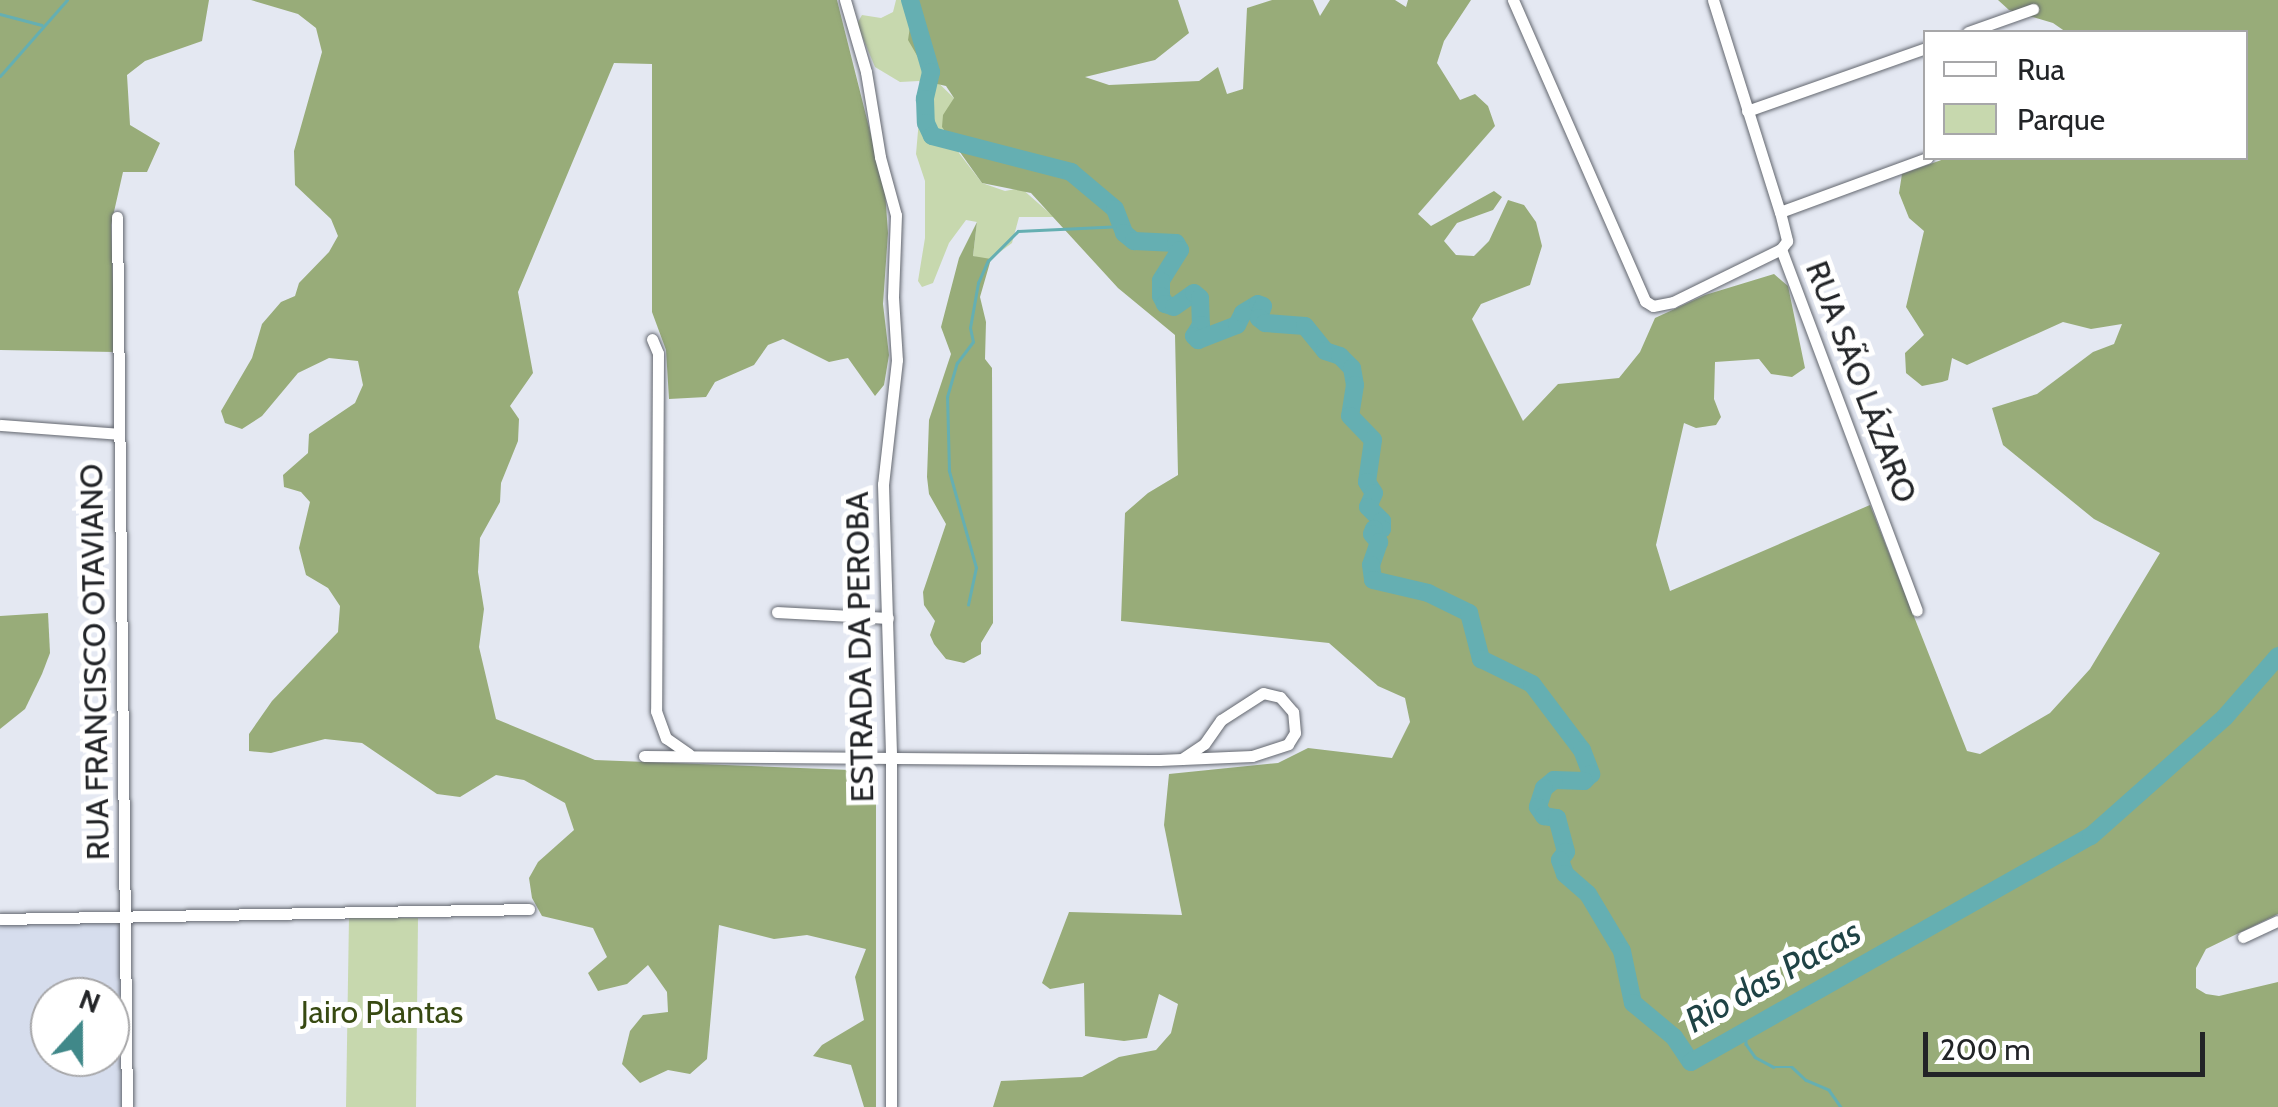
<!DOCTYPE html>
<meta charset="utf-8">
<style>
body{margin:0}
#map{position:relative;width:2278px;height:1107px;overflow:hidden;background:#e4e8f2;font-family:Cabin,sans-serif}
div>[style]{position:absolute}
.built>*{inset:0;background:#d6dded}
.green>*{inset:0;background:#c7d8ae}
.forest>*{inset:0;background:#98ac79}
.stream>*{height:2.5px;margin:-1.25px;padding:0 1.25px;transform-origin:1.25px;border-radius:1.25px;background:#65afb2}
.river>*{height:18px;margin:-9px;padding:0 9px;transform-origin:9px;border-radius:9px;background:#65afb2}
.roads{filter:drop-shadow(0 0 2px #63676f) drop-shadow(0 0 2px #63676f)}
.minor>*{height:11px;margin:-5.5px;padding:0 5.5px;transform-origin:5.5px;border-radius:5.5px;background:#fff}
span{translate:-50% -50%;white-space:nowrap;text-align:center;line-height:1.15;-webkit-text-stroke:10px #fff;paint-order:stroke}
.street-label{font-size:32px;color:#222427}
.park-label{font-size:32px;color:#384a12}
.water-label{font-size:35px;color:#1f4345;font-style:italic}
.legend{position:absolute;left:1923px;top:30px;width:325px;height:130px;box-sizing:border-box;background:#fff;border:2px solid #a7a7a9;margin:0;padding:12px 18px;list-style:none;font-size:30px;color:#222427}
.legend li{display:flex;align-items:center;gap:20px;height:50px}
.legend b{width:50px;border:2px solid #a7a7a9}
.north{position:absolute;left:30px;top:977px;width:100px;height:100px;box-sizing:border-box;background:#fff;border:2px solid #a7a7a9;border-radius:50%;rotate:21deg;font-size:28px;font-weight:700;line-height:40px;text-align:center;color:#222427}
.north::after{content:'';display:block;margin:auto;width:35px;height:45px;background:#408889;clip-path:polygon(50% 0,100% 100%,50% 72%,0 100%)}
.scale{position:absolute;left:1923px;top:1032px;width:282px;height:45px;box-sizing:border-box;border:5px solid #222427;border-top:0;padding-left:12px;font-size:30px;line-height:35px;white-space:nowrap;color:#222427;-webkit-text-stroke:8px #fff;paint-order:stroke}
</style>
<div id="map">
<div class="built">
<div style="clip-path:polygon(evenodd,121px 921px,122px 1107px,0 1107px,0 924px,121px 921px,50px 997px,110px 997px,110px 1057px,50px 1057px,50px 997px)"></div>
</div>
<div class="green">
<div style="clip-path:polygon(896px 0,914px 0,910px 14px,919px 57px,925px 70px,954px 98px,950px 109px,959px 153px,982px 183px,1005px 191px,1021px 188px,1054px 217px,1019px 217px,1012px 243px,988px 261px,973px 256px,977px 222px,966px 220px,949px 243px,933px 283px,922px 287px,918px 281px,925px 238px,925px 181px,916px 154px,922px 85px,919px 81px,900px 82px,875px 67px,857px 24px,862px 15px,881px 18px,893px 12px)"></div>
<div style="clip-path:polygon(349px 917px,418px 918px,416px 1107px,346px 1107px)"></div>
</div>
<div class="forest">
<div style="clip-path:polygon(0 0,209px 0,202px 41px,145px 61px,127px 75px,130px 125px,160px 143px,147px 172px,123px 172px,111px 225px,115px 352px,0 350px)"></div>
<div style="clip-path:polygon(251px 0,837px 0,885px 191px,888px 233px,883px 304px,889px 355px,884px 385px,875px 396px,848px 358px,829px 362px,783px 339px,768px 345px,754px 365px,715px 382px,706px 397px,669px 399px,666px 350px,652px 312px,652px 64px,614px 63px,518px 292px,533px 373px,510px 406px,519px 419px,518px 441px,501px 483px,500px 502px,480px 538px,478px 572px,484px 609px,479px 647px,496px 719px,595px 760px,876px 771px,876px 1107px,864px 1107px,851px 1065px,813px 1056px,822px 1045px,864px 1020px,855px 977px,866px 949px,807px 935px,774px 939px,719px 925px,707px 1059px,690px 1074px,668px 1070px,640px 1083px,622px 1064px,630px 1031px,643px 1015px,668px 1012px,667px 992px,648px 965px,627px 984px,598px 991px,588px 973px,607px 957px,593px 928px,542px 916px,532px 898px,529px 878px,538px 862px,574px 830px,565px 803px,524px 780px,496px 775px,460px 797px,437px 794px,362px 743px,325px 739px,271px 753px,249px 751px,249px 734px,272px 701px,338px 632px,340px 606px,328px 588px,306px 575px,299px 548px,310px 502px,301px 492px,284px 487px,283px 475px,308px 453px,309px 434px,355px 403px,363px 385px,358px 361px,329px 358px,298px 373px,262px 416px,242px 429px,225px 423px,221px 411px,252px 358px,262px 324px,281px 302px,295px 296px,299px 283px,329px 252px,338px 236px,331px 219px,295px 185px,294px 151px,322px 52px,316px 28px,298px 14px)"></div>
<div style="clip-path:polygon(914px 0,1178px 0,1189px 33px,1155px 60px,1085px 77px,1109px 85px,1199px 81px,1218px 67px,1227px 94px,1243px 89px,1247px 8px,1272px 0,1313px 0,1320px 16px,1330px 0,1395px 0,1406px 7px,1408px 0,1471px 0,1444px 41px,1437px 63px,1460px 100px,1475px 94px,1488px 106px,1495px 126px,1418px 214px,1431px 226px,1494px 191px,1502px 197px,1493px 210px,1457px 223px,1444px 241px,1456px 255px,1474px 256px,1489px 241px,1508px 200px,1524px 205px,1536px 222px,1542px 246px,1530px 285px,1481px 304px,1472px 319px,1523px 421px,1558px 384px,1619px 378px,1640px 352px,1655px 318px,1705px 295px,1774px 274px,1788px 286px,1805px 368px,1792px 377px,1771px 374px,1759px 359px,1715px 362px,1714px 399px,1721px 417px,1716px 425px,1696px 428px,1684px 423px,1656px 545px,1670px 591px,1870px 505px,1967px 751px,1980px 754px,2050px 713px,2090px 669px,2160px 553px,2094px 519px,2003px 445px,1992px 408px,2037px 394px,2093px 352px,2114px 344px,2122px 324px,2091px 329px,2063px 322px,1967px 365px,1952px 358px,1948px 380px,1942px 382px,1922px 386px,1906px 373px,1905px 353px,1924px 335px,1906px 307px,1924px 231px,1909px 218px,1899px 193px,1902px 174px,1947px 158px,2246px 158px,2246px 32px,2066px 32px,2053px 23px,2009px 10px,1998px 0,2278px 0,2278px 914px,2206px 949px,2196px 968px,2196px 988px,2206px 994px,2219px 996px,2278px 982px,2278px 1107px,993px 1107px,1001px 1081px,1082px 1077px,1119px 1057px,1156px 1050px,1171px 1033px,1178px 1004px,1159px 994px,1147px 1038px,1124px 1041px,1085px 1036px,1084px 983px,1050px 989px,1042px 983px,1069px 912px,1182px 915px,1164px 825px,1169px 774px,1278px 763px,1308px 748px,1392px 758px,1410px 722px,1405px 698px,1378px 686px,1329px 643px,1121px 621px,1125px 513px,1148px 493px,1178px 475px,1175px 335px,1118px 288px,1031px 193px,982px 183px,942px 127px,943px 115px,954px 98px,946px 86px,933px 83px,908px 40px)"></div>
<div style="clip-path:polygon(977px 222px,973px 256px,991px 259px,980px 297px,986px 322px,985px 359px,992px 368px,993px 623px,981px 643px,981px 654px,964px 663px,946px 659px,934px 644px,930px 635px,935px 621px,924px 605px,923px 592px,946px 524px,929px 494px,927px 477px,929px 420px,951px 354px,941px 327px,959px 258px)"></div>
<div style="clip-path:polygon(48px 613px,50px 653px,42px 674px,25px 709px,0 729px,0 616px)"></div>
</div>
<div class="stream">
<div style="left:0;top:14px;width:43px;rotate:14.7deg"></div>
<div style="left:0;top:76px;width:101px;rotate:-48.6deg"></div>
<div style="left:968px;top:605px;width:38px;rotate:-78deg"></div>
<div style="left:976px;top:568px;width:101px;rotate:-105.6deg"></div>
<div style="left:949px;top:471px;width:74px;rotate:-91.5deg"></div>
<div style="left:947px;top:397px;width:35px;rotate:-74deg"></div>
<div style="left:957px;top:363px;width:26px;rotate:-53deg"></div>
<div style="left:973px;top:342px;width:14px;rotate:-102deg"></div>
<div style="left:970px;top:328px;width:46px;rotate:-79.9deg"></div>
<div style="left:978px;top:283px;width:24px;rotate:-66deg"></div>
<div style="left:988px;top:261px;width:42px;rotate:-45deg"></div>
<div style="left:1018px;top:231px;width:105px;rotate:-2.7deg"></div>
<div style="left:1746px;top:1027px;width:17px;rotate:90deg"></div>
<div style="left:1746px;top:1044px;width:16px;rotate:55deg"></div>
<div style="left:1755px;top:1057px;width:21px;rotate:28deg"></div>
<div style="left:1774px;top:1067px;width:18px"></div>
<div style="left:1792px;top:1067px;width:19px;rotate:43deg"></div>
<div style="left:1806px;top:1080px;width:25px;rotate:23deg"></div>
<div style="left:1829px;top:1090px;width:21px;rotate:55deg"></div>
</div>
<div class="river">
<div style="left:910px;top:0;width:75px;rotate:73.7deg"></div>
<div style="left:931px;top:72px;width:28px;rotate:103deg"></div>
<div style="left:925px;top:99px;width:24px;rotate:88deg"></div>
<div style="left:926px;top:123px;width:14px;rotate:65deg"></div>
<div style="left:932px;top:136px;width:144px;rotate:14.5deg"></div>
<div style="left:1071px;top:172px;width:57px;rotate:40.1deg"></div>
<div style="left:1115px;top:209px;width:26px;rotate:69deg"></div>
<div style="left:1124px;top:233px;width:13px;rotate:39deg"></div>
<div style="left:1134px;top:241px;width:42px;rotate:2.7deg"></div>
<div style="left:1176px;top:243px;width:8px;rotate:60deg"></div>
<div style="left:1180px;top:250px;width:36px;rotate:122deg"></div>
<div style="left:1161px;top:281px;width:15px;rotate:90deg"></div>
<div style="left:1161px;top:296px;width:9px;rotate:63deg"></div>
<div style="left:1165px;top:304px;width:9px;rotate:18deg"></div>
<div style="left:1174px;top:307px;width:24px;rotate:-35deg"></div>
<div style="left:1194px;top:293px;width:8px;rotate:40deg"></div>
<div style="left:1200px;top:298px;width:27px;rotate:88deg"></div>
<div style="left:1201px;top:325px;width:13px;rotate:122deg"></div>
<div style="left:1194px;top:336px;width:6px;rotate:45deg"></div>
<div style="left:1198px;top:340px;width:42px;rotate:-21deg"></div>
<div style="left:1237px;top:325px;width:13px;rotate:-63deg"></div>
<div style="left:1243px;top:313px;width:17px;rotate:-31deg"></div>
<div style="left:1258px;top:304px;width:5px;rotate:22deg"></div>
<div style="left:1263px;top:306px;width:13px;rotate:108deg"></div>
<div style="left:1259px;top:318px;width:8px;rotate:40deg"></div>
<div style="left:1265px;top:323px;width:40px;rotate:4.3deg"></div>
<div style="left:1305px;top:326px;width:32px;rotate:51deg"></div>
<div style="left:1325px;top:351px;width:16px;rotate:18deg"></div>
<div style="left:1340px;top:356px;width:17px;rotate:45deg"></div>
<div style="left:1352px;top:368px;width:17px;rotate:80deg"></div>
<div style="left:1355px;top:385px;width:31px;rotate:99deg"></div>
<div style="left:1350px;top:416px;width:33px;rotate:46deg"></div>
<div style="left:1373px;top:440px;width:42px;rotate:98.1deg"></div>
<div style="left:1367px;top:482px;width:13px;rotate:58deg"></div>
<div style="left:1374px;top:493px;width:15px;rotate:113deg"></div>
<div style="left:1368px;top:507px;width:20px;rotate:45deg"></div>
<div style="left:1382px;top:521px;width:8px;rotate:90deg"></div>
<div style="left:1382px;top:529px;width:8px;rotate:180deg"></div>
<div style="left:1374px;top:529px;width:5px;rotate:112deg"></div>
<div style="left:1372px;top:534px;width:11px;rotate:49deg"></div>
<div style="left:1379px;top:542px;width:24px;rotate:109deg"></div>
<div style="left:1371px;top:565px;width:15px;rotate:82deg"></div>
<div style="left:1373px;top:580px;width:57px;rotate:13.3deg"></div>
<div style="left:1428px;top:593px;width:46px;rotate:26deg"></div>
<div style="left:1469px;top:613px;width:48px;rotate:75.4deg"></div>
<div style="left:1481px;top:659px;width:57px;rotate:26.1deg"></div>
<div style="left:1532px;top:684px;width:83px;rotate:52.9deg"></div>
<div style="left:1582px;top:750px;width:26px;rotate:69deg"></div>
<div style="left:1591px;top:774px;width:10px;rotate:135deg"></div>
<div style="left:1584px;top:781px;width:30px;rotate:-178deg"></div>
<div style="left:1554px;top:780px;width:13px;rotate:141deg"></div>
<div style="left:1544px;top:788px;width:20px;rotate:108deg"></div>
<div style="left:1538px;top:807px;width:11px;rotate:56deg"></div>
<div style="left:1544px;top:816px;width:13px;rotate:9deg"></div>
<div style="left:1557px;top:818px;width:35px;rotate:75deg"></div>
<div style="left:1566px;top:852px;width:10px;rotate:127deg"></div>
<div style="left:1560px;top:860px;width:15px;rotate:70deg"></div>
<div style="left:1565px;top:874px;width:30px;rotate:41deg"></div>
<div style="left:1588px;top:894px;width:66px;rotate:59.2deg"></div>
<div style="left:1622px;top:951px;width:53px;rotate:78.1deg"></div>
<div style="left:1633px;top:1003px;width:53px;rotate:39.7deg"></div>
<div style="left:1674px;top:1037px;width:30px;rotate:56deg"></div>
<div style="left:1691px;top:1062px;width:459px;rotate:-29.5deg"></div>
<div style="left:2091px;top:836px;width:179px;rotate:-41.6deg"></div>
<div style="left:2225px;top:717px;width:81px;rotate:-49deg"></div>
</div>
<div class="roads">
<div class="minor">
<div style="left:845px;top:0;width:75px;rotate:73.7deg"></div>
<div style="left:866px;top:72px;width:86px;rotate:80.6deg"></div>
<div style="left:880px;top:157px;width:60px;rotate:74.6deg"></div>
<div style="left:896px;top:215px;width:82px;rotate:92.1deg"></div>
<div style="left:893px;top:297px;width:63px;rotate:86.4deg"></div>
<div style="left:897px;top:360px;width:125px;rotate:96.4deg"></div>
<div style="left:883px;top:484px;width:274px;rotate:88.3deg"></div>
<div style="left:891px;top:758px;width:349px;rotate:90deg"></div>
<div style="left:1513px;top:0;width:329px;rotate:66.3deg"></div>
<div style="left:1645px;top:301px;width:9px;rotate:32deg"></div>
<div style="left:1653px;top:306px;width:20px;rotate:-11deg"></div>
<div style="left:1673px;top:302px;width:120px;rotate:-26.1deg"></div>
<div style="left:1713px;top:0;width:222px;rotate:72.5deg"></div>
<div style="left:1780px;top:212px;width:30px;rotate:76deg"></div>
<div style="left:1787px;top:241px;width:10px;rotate:127deg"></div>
<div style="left:1781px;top:249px;width:386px;rotate:69.4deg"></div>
<div style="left:1968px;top:32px;width:69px;rotate:-19.5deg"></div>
<div style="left:1747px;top:111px;width:190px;rotate:-19.4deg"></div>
<div style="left:1780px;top:212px;width:157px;rotate:-20.2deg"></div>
<div style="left:117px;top:217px;width:890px;rotate:89.36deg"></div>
<div style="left:652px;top:339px;width:15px;rotate:67deg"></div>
<div style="left:658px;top:353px;width:358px;rotate:90.3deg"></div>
<div style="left:656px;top:711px;width:29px;rotate:70deg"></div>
<div style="left:666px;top:738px;width:28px;rotate:35deg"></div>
<div style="left:0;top:425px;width:119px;rotate:4.3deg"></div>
<div style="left:777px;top:612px;width:111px;rotate:3.1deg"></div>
<div style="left:644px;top:756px;width:515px;rotate:0.45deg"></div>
<div style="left:1159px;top:760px;width:93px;rotate:-2.5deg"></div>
<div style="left:1252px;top:756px;width:38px;rotate:-18deg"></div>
<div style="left:1288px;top:744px;width:13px;rotate:-58deg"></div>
<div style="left:1295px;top:733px;width:21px;rotate:-95deg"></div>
<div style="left:1293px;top:712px;width:20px;rotate:-131deg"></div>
<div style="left:1280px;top:697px;width:17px;rotate:-167deg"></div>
<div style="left:1263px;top:693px;width:50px;rotate:147.3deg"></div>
<div style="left:1221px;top:720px;width:29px;rotate:125deg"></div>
<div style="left:1204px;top:744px;width:27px;rotate:146deg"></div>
<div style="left:0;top:919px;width:529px;rotate:-1.08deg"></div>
<div style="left:2243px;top:937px;width:38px;rotate:-25deg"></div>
</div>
</div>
<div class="street-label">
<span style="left:1861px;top:382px;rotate:69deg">RUA SÃO LÁZARO</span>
<span style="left:860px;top:647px;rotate:-91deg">ESTRADA DA PEROBA</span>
<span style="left:95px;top:662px;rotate:-91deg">RUA FRANCISCO OTAVIANO</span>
</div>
<div class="park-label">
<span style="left:382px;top:1012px">Jairo Plantas</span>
</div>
<div class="water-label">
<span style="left:1773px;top:976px;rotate:-29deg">Rio das Pacas</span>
</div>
<ul class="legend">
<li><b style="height:12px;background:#fff"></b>Rua</li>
<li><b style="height:28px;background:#c7d8ae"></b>Parque</li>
</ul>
<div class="north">N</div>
<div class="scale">200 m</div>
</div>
